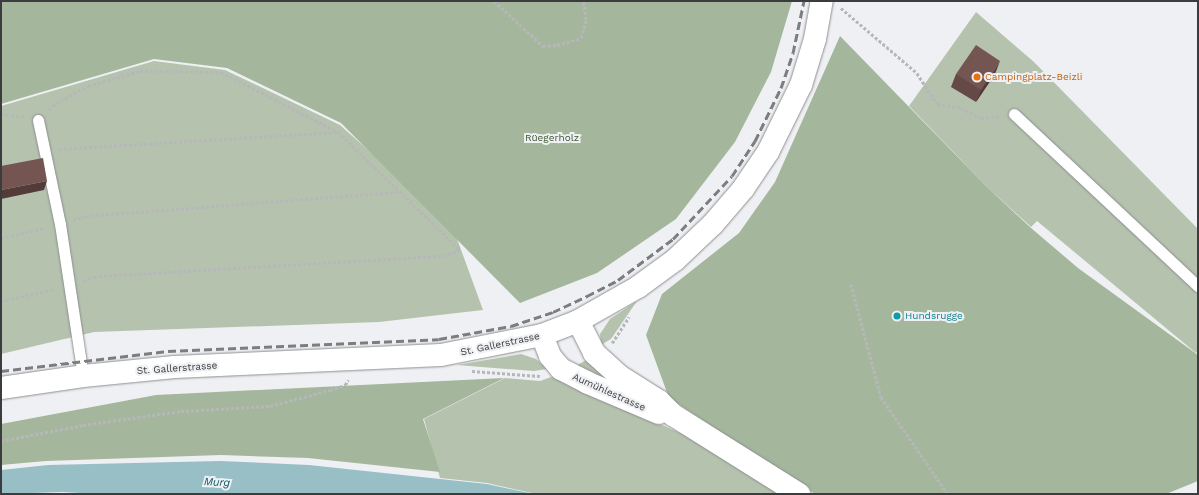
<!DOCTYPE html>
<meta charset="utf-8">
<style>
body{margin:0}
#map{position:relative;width:1199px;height:495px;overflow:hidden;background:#eff0f3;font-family:"Work Sans",sans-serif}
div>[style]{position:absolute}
.green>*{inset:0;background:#b5c3ae}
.forest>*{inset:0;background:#a4b79c}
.water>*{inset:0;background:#98bec6}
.path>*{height:2.5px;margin-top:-1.25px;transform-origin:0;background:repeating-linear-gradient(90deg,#b6b7b9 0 3px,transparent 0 5px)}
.roads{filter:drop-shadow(0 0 1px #8e8e91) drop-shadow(0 0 1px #8e8e91)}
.lane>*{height:11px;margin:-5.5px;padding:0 5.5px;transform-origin:5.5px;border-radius:5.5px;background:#fff}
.secondary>*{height:22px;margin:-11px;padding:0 11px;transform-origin:11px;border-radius:11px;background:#fff}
.rail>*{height:3px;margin-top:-1.5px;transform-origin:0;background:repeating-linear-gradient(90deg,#7c7d7f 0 8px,transparent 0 12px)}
.wall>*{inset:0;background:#654947}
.shaded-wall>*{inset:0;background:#523c39}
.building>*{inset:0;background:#755552}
.dots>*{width:11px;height:11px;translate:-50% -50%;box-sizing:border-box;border:2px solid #eff0f3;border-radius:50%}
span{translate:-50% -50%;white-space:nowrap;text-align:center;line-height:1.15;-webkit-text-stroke:4px #eff0f3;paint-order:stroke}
.food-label{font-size:10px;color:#c56008}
.left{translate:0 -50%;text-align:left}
.park-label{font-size:10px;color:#3b562d}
.culture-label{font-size:10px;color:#0d838f}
.street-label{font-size:10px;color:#3b3c3d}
.water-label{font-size:11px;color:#035764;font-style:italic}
.frame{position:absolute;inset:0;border:2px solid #3b3c3d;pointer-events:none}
</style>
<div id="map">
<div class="green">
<div style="clip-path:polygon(976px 12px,1034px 62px,1198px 229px,1198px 351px,1196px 353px,1037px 221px,1031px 227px,987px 187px,909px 106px)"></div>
<div style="clip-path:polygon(154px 61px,225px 70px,340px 125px,452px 225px,483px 310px,379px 322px,94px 332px,1px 354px,1px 106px)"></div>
<div style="clip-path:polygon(637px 301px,611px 339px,601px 345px,600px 334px,610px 319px)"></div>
<div style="clip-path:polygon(521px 354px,536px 359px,547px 369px,534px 371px,457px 365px)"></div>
<div style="clip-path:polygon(588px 359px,604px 373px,607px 380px,574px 367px)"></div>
<div style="clip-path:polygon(554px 376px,700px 442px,780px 494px,536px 494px,487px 483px,440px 478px,424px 419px,505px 378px,540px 381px)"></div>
</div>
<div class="forest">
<div style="clip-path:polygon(1px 1px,792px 1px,771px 72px,735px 142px,676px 219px,597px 273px,520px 303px,341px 123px,227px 68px,154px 59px,1px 104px)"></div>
<div style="clip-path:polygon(840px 36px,987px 187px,1031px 228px,1078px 268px,1198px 355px,1198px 481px,1166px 494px,815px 494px,669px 398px,646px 335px,662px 294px,739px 233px,775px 182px)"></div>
<div style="clip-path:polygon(504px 378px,423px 419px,440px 472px,308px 458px,221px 455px,46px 461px,1px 465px,1px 424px,156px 395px)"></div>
</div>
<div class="water">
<div style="clip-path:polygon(220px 461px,309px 465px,487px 484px,534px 494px,100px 494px,62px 492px,1px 494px,1px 470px,48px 465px)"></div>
</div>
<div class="path">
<div style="left:494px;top:1px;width:67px;rotate:42.6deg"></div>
<div style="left:543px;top:46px;width:14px;rotate:-4deg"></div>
<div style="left:557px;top:45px;width:25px;rotate:-16deg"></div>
<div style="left:581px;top:38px;width:19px;rotate:-74deg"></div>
<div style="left:586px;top:20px;width:19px;rotate:-99deg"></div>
<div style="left:841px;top:8px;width:100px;rotate:40.5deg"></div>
<div style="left:917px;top:73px;width:37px;rotate:57deg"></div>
<div style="left:937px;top:104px;width:24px;rotate:9deg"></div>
<div style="left:961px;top:108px;width:22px;rotate:27deg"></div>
<div style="left:981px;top:118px;width:19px;rotate:-6deg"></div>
<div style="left:49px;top:110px;width:10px;rotate:-45deg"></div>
<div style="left:56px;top:103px;width:36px;rotate:-28deg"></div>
<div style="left:88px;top:86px;width:54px;rotate:-16.1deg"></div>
<div style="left:140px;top:71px;width:81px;rotate:0.7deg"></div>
<div style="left:221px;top:72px;width:131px;rotate:27.1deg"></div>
<div style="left:338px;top:132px;width:170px;rotate:44deg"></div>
<div style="left:460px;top:250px;width:15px;rotate:157deg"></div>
<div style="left:446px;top:256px;width:351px;rotate:176.6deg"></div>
<div style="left:96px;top:277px;width:14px;rotate:163deg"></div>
<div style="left:1px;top:114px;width:23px;rotate:7deg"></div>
<div style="left:59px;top:149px;width:280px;rotate:-3.5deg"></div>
<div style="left:73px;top:220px;width:14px;rotate:-17deg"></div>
<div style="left:86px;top:216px;width:315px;rotate:-4.4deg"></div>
<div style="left:1px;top:238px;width:45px;rotate:-12.8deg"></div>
<div style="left:851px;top:284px;width:117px;rotate:75.1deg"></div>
<div style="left:881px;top:397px;width:118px;rotate:55.4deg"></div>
<div style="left:1px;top:301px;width:55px;rotate:-12.5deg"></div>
<div style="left:612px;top:343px;width:31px;rotate:-57deg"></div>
<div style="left:472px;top:371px;width:68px;rotate:4.2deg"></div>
<div style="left:1px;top:441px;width:84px;rotate:-11deg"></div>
<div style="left:83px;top:425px;width:99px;rotate:-8.1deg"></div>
<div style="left:181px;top:411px;width:89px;rotate:-3.2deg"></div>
<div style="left:270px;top:406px;width:62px;rotate:-14.9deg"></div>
<div style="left:330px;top:390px;width:16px;rotate:-18deg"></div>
<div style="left:345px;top:385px;width:6px;rotate:-59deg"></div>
</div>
<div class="roads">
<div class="lane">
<div style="left:1014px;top:114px;width:252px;rotate:43.1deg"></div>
<div style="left:38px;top:120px;width:106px;rotate:78.1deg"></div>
<div style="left:60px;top:224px;width:154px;rotate:81.4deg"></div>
</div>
<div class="secondary">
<div style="left:578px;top:321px;width:36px;rotate:63deg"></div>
<div style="left:594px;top:353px;width:36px;rotate:42deg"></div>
<div style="left:621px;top:377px;width:45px;rotate:32.3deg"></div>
<div style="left:659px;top:401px;width:20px;rotate:45deg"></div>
<div style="left:673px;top:415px;width:149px;rotate:32.1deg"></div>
<div style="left:542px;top:335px;width:22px;rotate:69deg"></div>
<div style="left:550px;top:356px;width:17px;rotate:50deg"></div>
<div style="left:561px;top:369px;width:30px;rotate:27deg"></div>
<div style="left:588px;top:383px;width:77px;rotate:22.9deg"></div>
<div style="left:1px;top:388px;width:83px;rotate:-8.3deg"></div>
<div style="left:83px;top:376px;width:92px;rotate:-5.6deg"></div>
<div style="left:175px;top:367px;width:266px;rotate:-2.6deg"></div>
<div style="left:441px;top:355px;width:103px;rotate:-11.2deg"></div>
<div style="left:542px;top:335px;width:39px;rotate:-21deg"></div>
<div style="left:578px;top:321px;width:69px;rotate:-29.5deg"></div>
<div style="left:638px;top:287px;width:46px;rotate:-36.1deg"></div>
<div style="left:675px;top:260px;width:52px;rotate:-43.5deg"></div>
<div style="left:713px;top:224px;width:46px;rotate:-49.4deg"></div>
<div style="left:743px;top:189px;width:45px;rotate:-56deg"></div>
<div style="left:768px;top:152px;width:75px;rotate:-63.8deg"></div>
<div style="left:801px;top:85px;width:48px;rotate:-73.1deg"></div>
<div style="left:815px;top:39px;width:39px;rotate:-80deg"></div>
</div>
</div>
<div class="rail">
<div style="left:1px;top:371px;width:168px;rotate:-6.8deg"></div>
<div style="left:168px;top:351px;width:271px;rotate:-2.5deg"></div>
<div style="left:439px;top:339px;width:73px;rotate:-10.2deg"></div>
<div style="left:511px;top:326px;width:44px;rotate:-18.4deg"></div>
<div style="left:553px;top:312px;width:38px;rotate:-25deg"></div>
<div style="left:587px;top:296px;width:35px;rotate:-27deg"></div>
<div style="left:618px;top:280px;width:69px;rotate:-36.7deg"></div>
<div style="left:673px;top:239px;width:86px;rotate:-46.9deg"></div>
<div style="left:732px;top:176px;width:42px;rotate:-56.7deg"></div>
<div style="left:755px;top:141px;width:59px;rotate:-63.9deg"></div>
<div style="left:781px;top:88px;width:37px;rotate:-71deg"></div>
<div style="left:793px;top:53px;width:53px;rotate:-78.1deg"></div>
</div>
<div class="wall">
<div style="clip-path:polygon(956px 74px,995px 74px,976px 102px,951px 87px)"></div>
</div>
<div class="shaded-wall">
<div style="clip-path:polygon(1000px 61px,995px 74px,976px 102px,981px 90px)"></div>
<div style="clip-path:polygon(47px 181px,44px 190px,1px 199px,1px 190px)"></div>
</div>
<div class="building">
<div style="clip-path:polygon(976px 45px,1000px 61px,981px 90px,956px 74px)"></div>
<div style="clip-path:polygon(43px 158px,47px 181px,1px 190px,1px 166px)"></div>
</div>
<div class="dots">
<div style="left:977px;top:77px;background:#e8710a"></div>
<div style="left:897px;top:316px;background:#0f9aa8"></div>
</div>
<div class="food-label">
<span class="left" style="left:985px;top:77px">Campingplatz-Beizli</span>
</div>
<div class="park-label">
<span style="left:552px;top:138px">Rüegerholz</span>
</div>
<div class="culture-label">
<span class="left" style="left:905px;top:316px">Hundsrugge</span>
</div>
<div class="street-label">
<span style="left:500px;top:344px;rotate:-12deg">St. Gallerstrasse</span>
<span style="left:177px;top:368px;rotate:-4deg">St. Gallerstrasse</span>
<span style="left:609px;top:392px;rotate:24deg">Aumühlestrasse</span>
</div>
<div class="water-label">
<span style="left:217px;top:483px;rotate:3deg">Murg</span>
</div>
<div class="frame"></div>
</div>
